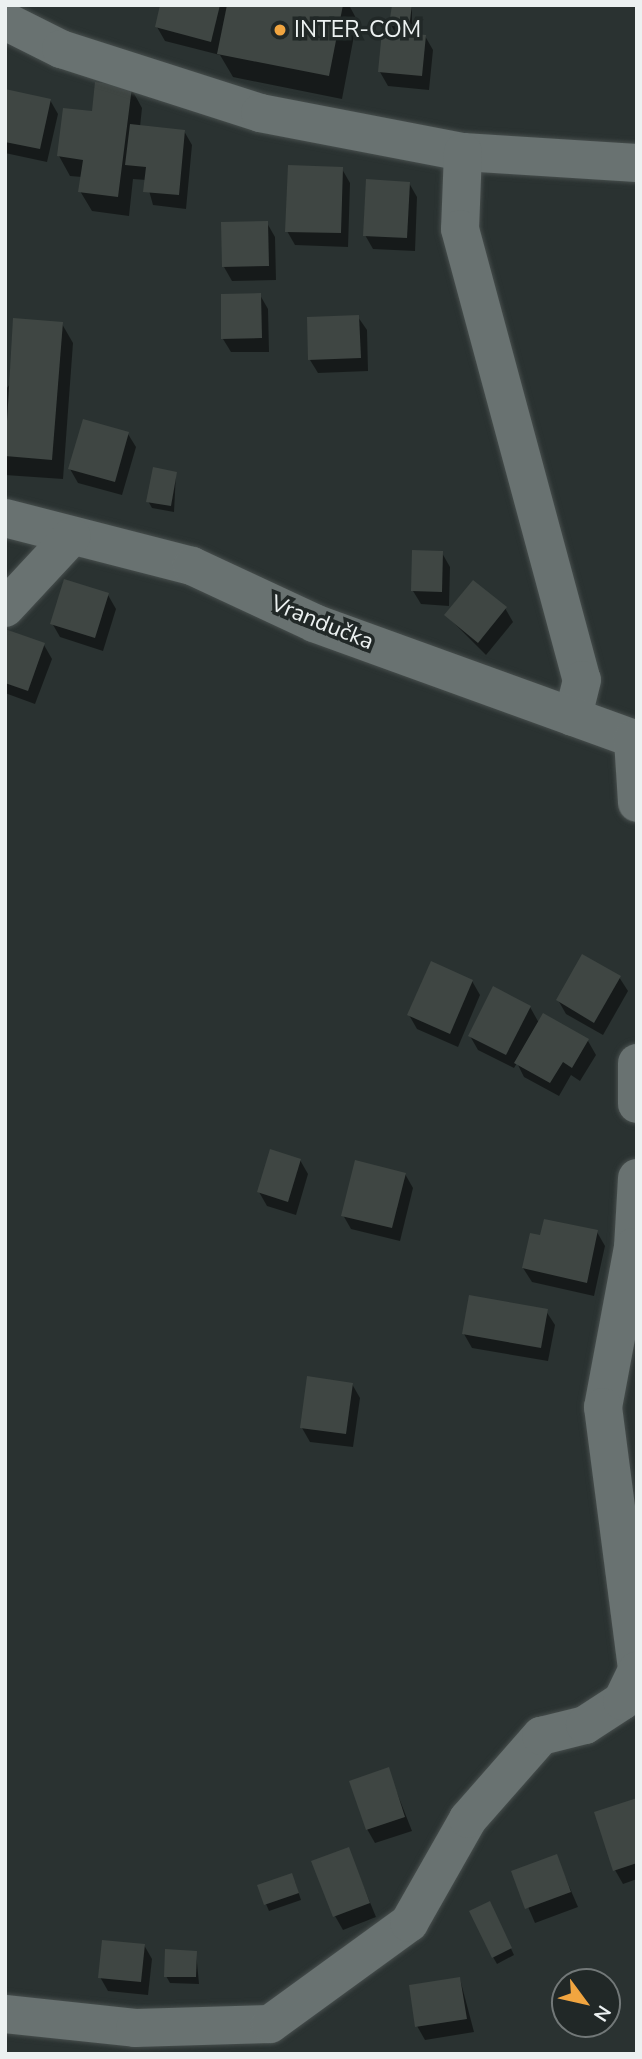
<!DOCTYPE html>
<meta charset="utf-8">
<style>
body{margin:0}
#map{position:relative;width:642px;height:2059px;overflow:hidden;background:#2a3231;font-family:"Nunito Sans",sans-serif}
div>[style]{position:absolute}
.shadow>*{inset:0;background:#0007}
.building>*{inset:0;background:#3f4643}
.roads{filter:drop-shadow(0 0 2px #474e4d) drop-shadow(0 0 2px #474e4d)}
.minor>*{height:38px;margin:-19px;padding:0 19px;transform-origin:19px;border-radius:19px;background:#697271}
.dots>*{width:19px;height:19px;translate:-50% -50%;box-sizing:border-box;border:4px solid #212827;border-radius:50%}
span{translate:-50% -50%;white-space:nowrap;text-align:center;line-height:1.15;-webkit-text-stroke:7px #212827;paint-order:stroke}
.poi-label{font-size:23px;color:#ecf1f1}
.left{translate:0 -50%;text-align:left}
.street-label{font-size:23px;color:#ecf1f1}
.frame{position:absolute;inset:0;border:7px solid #ecf1f1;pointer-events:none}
.north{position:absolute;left:551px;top:1968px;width:70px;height:70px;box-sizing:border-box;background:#212827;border:2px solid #727878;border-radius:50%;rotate:123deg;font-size:19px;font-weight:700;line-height:28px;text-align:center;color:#ecf1f1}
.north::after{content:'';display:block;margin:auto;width:24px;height:32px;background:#f1a540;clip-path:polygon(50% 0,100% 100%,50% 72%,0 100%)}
</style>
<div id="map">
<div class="shadow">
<div style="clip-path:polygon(162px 5px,349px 5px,357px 20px,342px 99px,233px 77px,220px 55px,165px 41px,157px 27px)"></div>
<div style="clip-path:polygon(412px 5px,412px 35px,425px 36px,433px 50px,429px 90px,388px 86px,380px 72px,396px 34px,391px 25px)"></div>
<div style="clip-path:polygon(131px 88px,142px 108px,140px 127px,184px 131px,192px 145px,186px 209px,153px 205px,146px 180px,133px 179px,129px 216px,92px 211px,80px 191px,82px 177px,70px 176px,59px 156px,93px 113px)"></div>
<div style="clip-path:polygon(5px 90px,50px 100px,58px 114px,47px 162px,5px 153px)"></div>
<div style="clip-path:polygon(342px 169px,350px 183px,348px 247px,295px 245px,287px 231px)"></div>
<div style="clip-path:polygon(409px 183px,417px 197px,415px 251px,373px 249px,365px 235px)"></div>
<div style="clip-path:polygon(267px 223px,275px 237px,276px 280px,232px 281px,224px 267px,223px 224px)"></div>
<div style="clip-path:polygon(260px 295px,268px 309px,269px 352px,231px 352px,223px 339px)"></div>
<div style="clip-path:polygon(358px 317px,367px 330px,368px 371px,318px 373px,310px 360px)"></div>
<div style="clip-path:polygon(62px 324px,73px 343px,63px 479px,5px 475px,5px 390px)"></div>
<div style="clip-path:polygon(128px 434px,136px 447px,122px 495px,78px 483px,70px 469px)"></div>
<div style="clip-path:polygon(176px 473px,174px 512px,152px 508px,148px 501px)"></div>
<div style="clip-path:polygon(442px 553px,450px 567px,449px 606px,421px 604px,413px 591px)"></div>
<div style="clip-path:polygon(108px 595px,116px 609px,103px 651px,60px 637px,52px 623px)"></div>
<div style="clip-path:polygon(505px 608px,513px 622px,486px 655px,446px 615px)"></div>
<div style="clip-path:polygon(5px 631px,44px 645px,52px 659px,35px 704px,5px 693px)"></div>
<div style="clip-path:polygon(619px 977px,628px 991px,603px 1035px,566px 1014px,558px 1000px)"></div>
<div style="clip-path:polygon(472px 981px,480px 995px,458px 1047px,417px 1029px,409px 1015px)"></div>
<div style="clip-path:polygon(530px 1007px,539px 1023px,588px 1041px,596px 1055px,580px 1081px,571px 1075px,559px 1096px,524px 1077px,517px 1063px,514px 1068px,478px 1050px,470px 1036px)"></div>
<div style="clip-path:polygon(300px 1160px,308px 1174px,296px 1215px,267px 1206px,259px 1192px)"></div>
<div style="clip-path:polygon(405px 1174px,413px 1188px,400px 1241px,351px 1229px,343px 1215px)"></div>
<div style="clip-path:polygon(597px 1232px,605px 1246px,594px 1296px,532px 1282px,523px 1268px)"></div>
<div style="clip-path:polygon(546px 1311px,555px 1325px,548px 1361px,472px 1348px,464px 1334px)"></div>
<div style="clip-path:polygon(352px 1384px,360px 1398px,353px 1447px,310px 1442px,302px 1428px)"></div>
<div style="clip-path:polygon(388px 1770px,412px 1831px,375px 1843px,367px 1829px)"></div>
<div style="clip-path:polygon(637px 1802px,637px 1879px,623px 1884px,615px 1870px)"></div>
<div style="clip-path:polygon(348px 1849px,376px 1917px,343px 1930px,335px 1916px)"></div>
<div style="clip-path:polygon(556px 1856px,578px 1907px,535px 1923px,513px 1872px)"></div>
<div style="clip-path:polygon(295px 1882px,301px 1900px,269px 1911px,266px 1904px)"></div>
<div style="clip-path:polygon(493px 1910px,514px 1955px,497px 1964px,493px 1957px)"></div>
<div style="clip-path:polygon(144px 1945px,152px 1959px,148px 1995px,108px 1991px,100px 1977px)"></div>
<div style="clip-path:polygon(196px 1952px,199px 1984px,170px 1983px,166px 1976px)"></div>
<div style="clip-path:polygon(460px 1979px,474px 2032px,425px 2040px,417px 2026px)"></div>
</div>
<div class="building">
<div style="clip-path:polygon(160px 5px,220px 5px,211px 42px,155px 27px)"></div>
<div style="clip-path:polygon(227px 5px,343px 5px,329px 76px,217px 54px)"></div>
<div style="clip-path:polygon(392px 5px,412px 5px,409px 28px,389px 25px)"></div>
<div style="clip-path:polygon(382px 31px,426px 35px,422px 76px,378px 72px)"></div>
<div style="clip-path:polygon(95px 82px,132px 87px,118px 197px,78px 192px,83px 160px,57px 156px,63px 108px,92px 111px)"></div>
<div style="clip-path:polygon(5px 89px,51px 99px,40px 149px,5px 142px)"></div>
<div style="clip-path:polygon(130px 124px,185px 130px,179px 195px,143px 192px,146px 167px,125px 165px)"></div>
<div style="clip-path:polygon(288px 165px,343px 167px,341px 233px,285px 232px)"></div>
<div style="clip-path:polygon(366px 179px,410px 182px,407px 238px,363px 236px)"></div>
<div style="clip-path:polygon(268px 221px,269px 266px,222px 267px,221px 222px)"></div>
<div style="clip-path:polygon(261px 293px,262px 338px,221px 339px,221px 294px)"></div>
<div style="clip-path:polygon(359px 315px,361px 358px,308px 360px,307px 317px)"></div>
<div style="clip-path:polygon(13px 318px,63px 322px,52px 460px,5px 456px)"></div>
<div style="clip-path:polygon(83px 419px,129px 432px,115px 482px,68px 469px)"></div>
<div style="clip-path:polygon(153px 467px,177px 472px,171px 506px,146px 502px)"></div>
<div style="clip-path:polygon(412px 550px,443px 551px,442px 592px,411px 591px)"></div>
<div style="clip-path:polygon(64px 579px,109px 593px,95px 638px,50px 624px)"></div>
<div style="clip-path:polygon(473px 580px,507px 607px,478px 643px,444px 615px)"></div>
<div style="clip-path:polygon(5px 629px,45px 643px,28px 691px,5px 683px)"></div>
<div style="clip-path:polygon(582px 954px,621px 976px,594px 1023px,556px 1000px)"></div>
<div style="clip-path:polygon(431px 961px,473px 980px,450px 1034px,407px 1015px)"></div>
<div style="clip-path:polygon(493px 986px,531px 1006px,506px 1055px,468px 1036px)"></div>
<div style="clip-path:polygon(543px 1013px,589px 1039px,572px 1068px,563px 1062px,550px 1083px,514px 1063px)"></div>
<div style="clip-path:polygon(270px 1149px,301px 1159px,288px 1202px,257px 1192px)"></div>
<div style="clip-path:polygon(355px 1160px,406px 1173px,392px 1228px,341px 1216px)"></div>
<div style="clip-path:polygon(544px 1219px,598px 1230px,587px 1283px,522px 1268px,530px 1233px,540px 1235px)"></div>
<div style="clip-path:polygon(469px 1295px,548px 1309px,541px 1348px,462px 1334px)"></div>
<div style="clip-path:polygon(307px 1376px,353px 1383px,346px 1434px,300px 1428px)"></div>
<div style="clip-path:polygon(389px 1767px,405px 1817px,366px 1830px,349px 1781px)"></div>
<div style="clip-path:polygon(637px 1798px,637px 1863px,613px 1871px,594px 1812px)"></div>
<div style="clip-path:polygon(349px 1847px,370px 1903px,333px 1917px,311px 1861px)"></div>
<div style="clip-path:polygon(557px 1854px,571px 1892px,525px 1909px,511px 1871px)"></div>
<div style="clip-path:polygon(292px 1873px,299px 1893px,264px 1905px,257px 1885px)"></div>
<div style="clip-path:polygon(490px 1901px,512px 1948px,492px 1958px,469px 1911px)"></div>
<div style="clip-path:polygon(102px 1940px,145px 1944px,141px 1982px,98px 1978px)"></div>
<div style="clip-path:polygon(165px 1949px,197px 1951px,196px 1977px,164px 1977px)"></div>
<div style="clip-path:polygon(460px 1977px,467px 2019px,415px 2027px,409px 1985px)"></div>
</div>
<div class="roads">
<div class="minor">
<div style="left:5px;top:21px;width:63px;rotate:26.6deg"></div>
<div style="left:61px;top:49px;width:209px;rotate:17.8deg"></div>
<div style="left:260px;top:113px;width:207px;rotate:10.9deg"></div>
<div style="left:463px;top:152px;width:174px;rotate:3.6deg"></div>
<div style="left:463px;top:152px;width:77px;rotate:92.2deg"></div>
<div style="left:460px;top:229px;width:467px;rotate:74.9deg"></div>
<div style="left:582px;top:680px;width:38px;rotate:104deg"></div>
<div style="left:5px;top:518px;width:193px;rotate:14.4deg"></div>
<div style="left:192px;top:566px;width:135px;rotate:25deg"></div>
<div style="left:314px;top:623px;width:344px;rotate:19.9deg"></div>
<div style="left:5px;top:608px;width:98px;rotate:-47.1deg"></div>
<div style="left:633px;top:739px;width:64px;rotate:86.4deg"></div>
<div style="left:637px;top:1063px;width:41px;rotate:90deg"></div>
<div style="left:637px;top:1178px;width:69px;rotate:93.3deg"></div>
<div style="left:633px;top:1247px;width:163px;rotate:100.6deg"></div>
<div style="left:603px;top:1407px;width:264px;rotate:82.6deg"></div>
<div style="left:5px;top:2014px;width:131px;rotate:6.1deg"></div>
<div style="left:135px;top:2028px;width:135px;rotate:-1.7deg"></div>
<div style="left:270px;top:2024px;width:172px;rotate:-36deg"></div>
<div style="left:409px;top:1923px;width:120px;rotate:-60.4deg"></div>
<div style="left:468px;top:1819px;width:111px;rotate:-48.7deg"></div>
<div style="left:541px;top:1736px;width:45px;rotate:-14deg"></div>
<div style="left:585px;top:1725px;width:44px;rotate:-33deg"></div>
<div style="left:622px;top:1701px;width:34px;rotate:-64deg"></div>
</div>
</div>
<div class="dots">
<div style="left:280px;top:30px;background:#f1a540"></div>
</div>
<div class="poi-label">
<span class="left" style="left:294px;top:30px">INTER-COM</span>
</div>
<div class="street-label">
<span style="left:322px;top:623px;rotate:22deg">Vrandučka</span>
</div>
<div class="frame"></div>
<div class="north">N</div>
</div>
